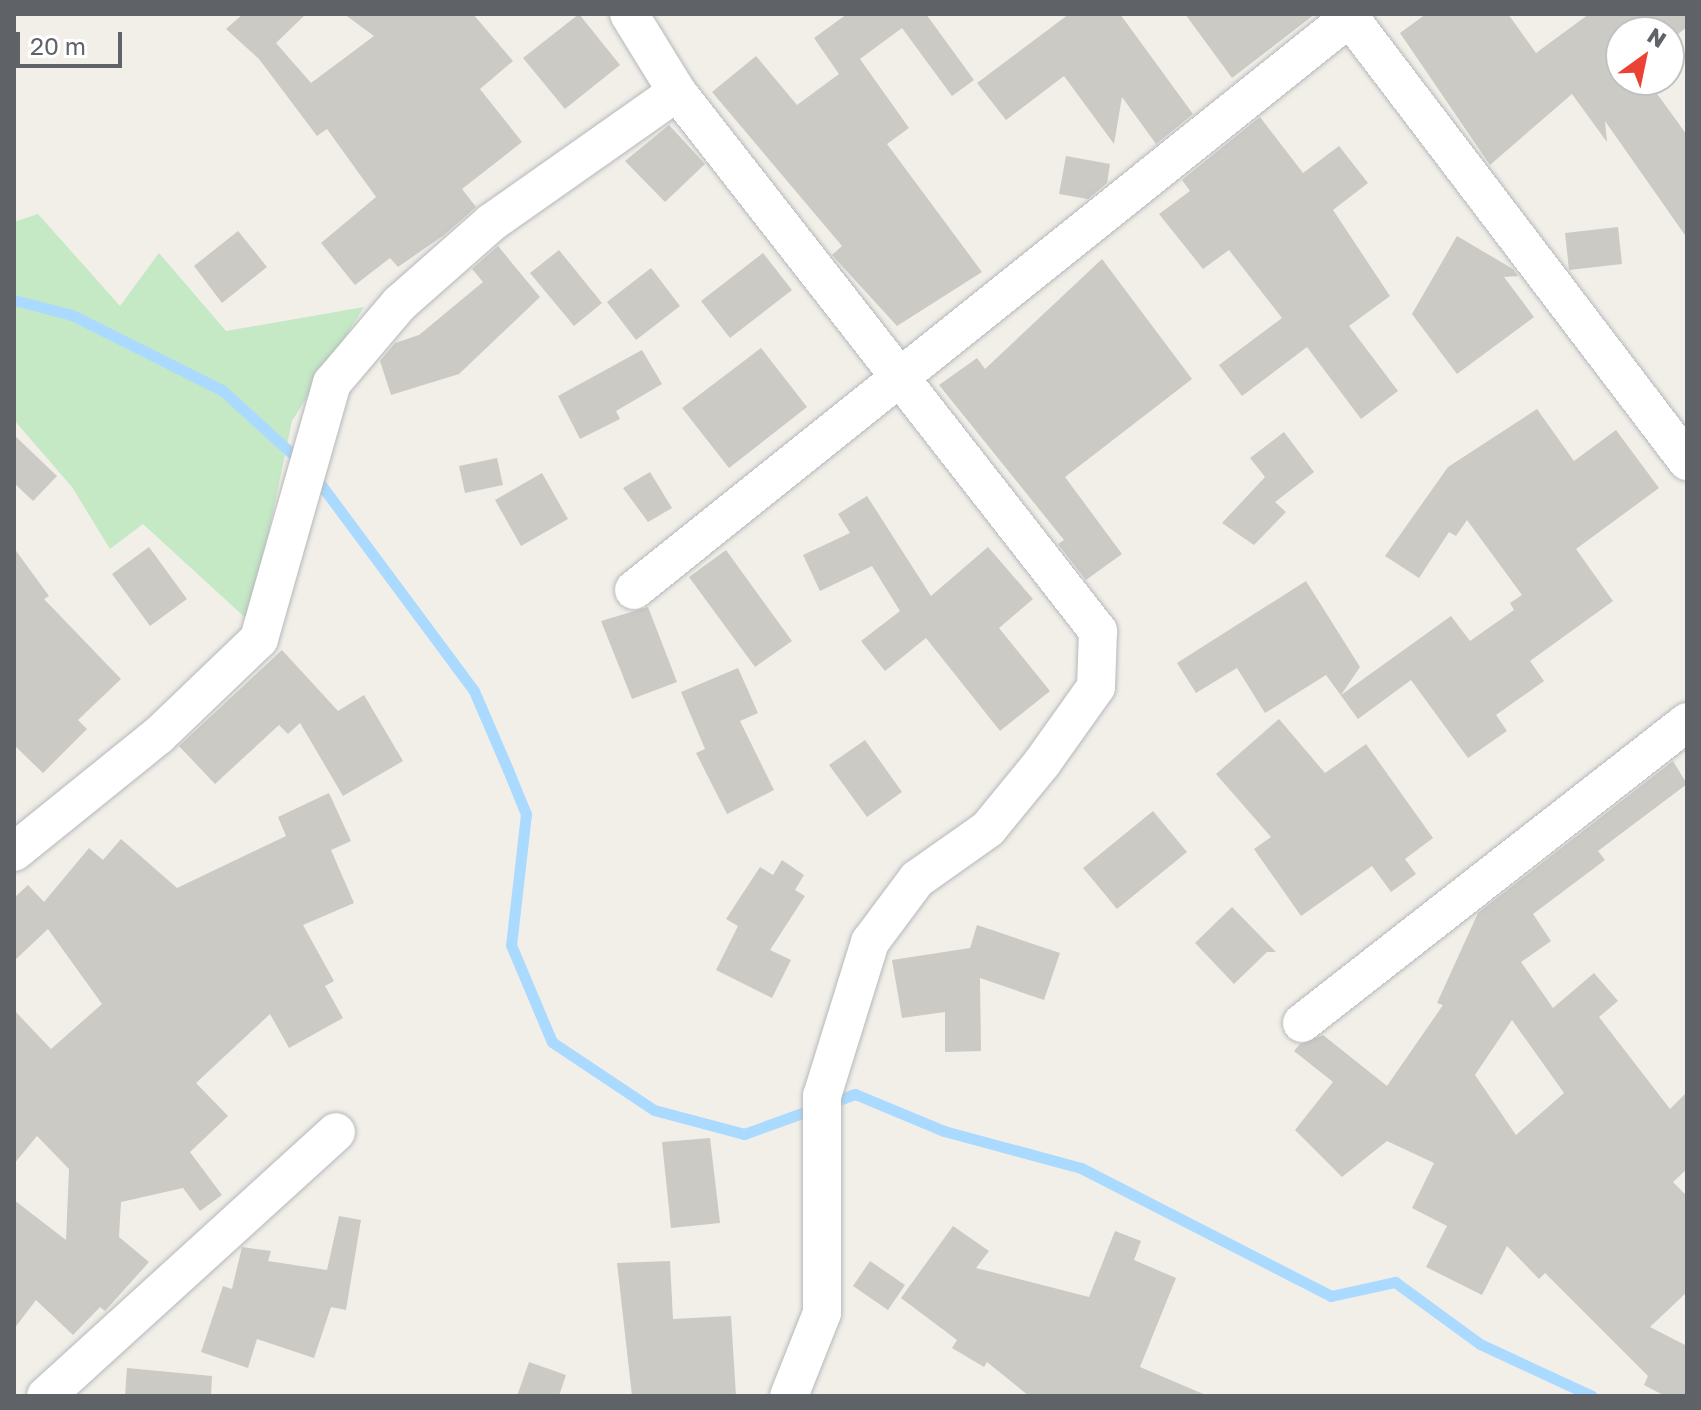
<!DOCTYPE html>
<style>
body{margin:0}
#map{position:relative;width:1701px;height:1410px;overflow:hidden;background:#f1efe8;font-family:"Golos Text",sans-serif}
div>[style]{position:absolute}
.green>*{inset:0;background:#c5e8c5}
.stream>*{height:11px;margin:-5.5px;padding:0 5.5px;transform-origin:5.5px;border-radius:5.5px;background:#aadaff}
.building>*{inset:0;background:#cccac5}
.roads{filter:drop-shadow(0 0 2px #b5b8bc) drop-shadow(0 0 2px #b5b8bc)}
.street>*{height:38px;margin:-19px;padding:0 19px;transform-origin:19px;border-radius:19px;background:#fff}
span{translate:-50% -50%;white-space:nowrap;text-align:center;line-height:1.15;-webkit-text-stroke:7px #fff;paint-order:stroke}
.frame{position:absolute;inset:0;border:16px solid #5f6368;pointer-events:none}
.north{position:absolute;left:1605px;top:16px;width:80px;height:80px;box-sizing:border-box;background:#fff;border:2px solid #bfc1c3;border-radius:50%;rotate:33deg;font-size:22px;font-weight:700;line-height:32px;text-align:center;color:#5f6368}
.north::after{content:'';display:block;margin:auto;width:28px;height:36px;background:#ea4335;clip-path:polygon(50% 0,100% 100%,50% 72%,0 100%)}
.scale{position:absolute;left:16px;top:32px;width:106px;height:36px;box-sizing:border-box;border:4px solid #5f6368;border-top:0;padding-left:10px;font-size:24px;line-height:28px;white-space:nowrap;color:#5f6368;-webkit-text-stroke:6px #fff;paint-order:stroke}
</style>
<div id="map">
<div class="green">
<div style="clip-path:polygon(38px 214px,120px 306px,159px 253px,226px 331px,364px 307px,292px 421px,250px 622px,143px 524px,110px 549px,72px 487px,14px 420px,14px 222px)"></div>
</div>
<div class="stream">
<div style="left:14px;top:300px;width:60px;rotate:14.5deg"></div>
<div style="left:72px;top:315px;width:168px;rotate:26.6deg"></div>
<div style="left:222px;top:390px;width:107px;rotate:42.3deg"></div>
<div style="left:313px;top:474px;width:270px;rotate:53.4deg"></div>
<div style="left:474px;top:691px;width:86px;rotate:66.7deg"></div>
<div style="left:508px;top:770px;width:48px;rotate:67.8deg"></div>
<div style="left:526px;top:814px;width:132px;rotate:96.5deg"></div>
<div style="left:511px;top:945px;width:105px;rotate:67.1deg"></div>
<div style="left:552px;top:1042px;width:123px;rotate:33.7deg"></div>
<div style="left:654px;top:1110px;width:93px;rotate:14.9deg"></div>
<div style="left:744px;top:1134px;width:118px;rotate:-19.8deg"></div>
<div style="left:855px;top:1094px;width:96px;rotate:22.6deg"></div>
<div style="left:944px;top:1131px;width:142px;rotate:15.1deg"></div>
<div style="left:1081px;top:1168px;width:281px;rotate:27.1deg"></div>
<div style="left:1331px;top:1296px;width:66px;rotate:-12.3deg"></div>
<div style="left:1395px;top:1282px;width:105px;rotate:36.1deg"></div>
<div style="left:1480px;top:1344px;width:123px;rotate:24.9deg"></div>
</div>
<div class="building">
<div style="clip-path:polygon(243px 14px,306px 14px,276px 43px,311px 83px,374px 36px,344px 14px,473px 14px,513px 61px,480px 89px,522px 142px,462px 189px,476px 207px,444px 235px,398px 267px,390px 258px,355px 285px,321px 243px,376px 197px,327px 129px,317px 136px,259px 59px,226px 29px)"></div>
<div style="clip-path:polygon(579px 14px,620px 65px,565px 109px,523px 58px)"></div>
<div style="clip-path:polygon(847px 14px,926px 14px,974px 80px,952px 96px,902px 28px,860px 59px,909px 128px,887px 144px,982px 272px,897px 326px,832px 255px,842px 246px,712px 92px,756px 56px,797px 105px,839px 74px,814px 38px)"></div>
<div style="clip-path:polygon(1069px 14px,1120px 14px,1193px 114px,1156px 144px,1122px 97px,1114px 144px,1064px 76px,1006px 120px,977px 83px)"></div>
<div style="clip-path:polygon(1185px 14px,1315px 14px,1232px 78px)"></div>
<div style="clip-path:polygon(1426px 14px,1508px 14px,1536px 53px,1589px 14px,1687px 14px,1687px 27px,1669px 41px,1669px 32px,1621px 32px,1621px 80px,1647px 80px,1687px 135px,1687px 238px,1605px 121px,1607px 142px,1572px 94px,1490px 165px,1400px 33px)"></div>
<div style="clip-path:polygon(1260px 117px,1303px 173px,1339px 146px,1368px 183px,1333px 210px,1390px 296px,1349px 326px,1398px 391px,1361px 419px,1307px 347px,1242px 396px,1219px 365px,1282px 318px,1229px 250px,1203px 269px,1159px 214px,1190px 191px,1182px 180px)"></div>
<div style="clip-path:polygon(669px 125px,705px 164px,665px 202px,625px 161px)"></div>
<div style="clip-path:polygon(1066px 156px,1110px 164px,1107px 183px,1088px 199px,1059px 194px)"></div>
<div style="clip-path:polygon(1618px 227px,1622px 264px,1569px 270px,1565px 233px)"></div>
<div style="clip-path:polygon(238px 231px,267px 267px,222px 303px,194px 266px)"></div>
<div style="clip-path:polygon(1457px 236px,1513px 269px,1518px 276px,1504px 277px,1534px 317px,1457px 374px,1412px 314px)"></div>
<div style="clip-path:polygon(498px 246px,540px 297px,459px 374px,391px 395px,380px 361px,395px 343px,419px 335px,483px 282px,472px 269px)"></div>
<div style="clip-path:polygon(559px 250px,602px 303px,574px 326px,530px 273px)"></div>
<div style="clip-path:polygon(763px 253px,792px 290px,730px 338px,701px 301px)"></div>
<div style="clip-path:polygon(1102px 259px,1192px 379px,1065px 477px,1122px 554px,1086px 580px,1058px 544px,1064px 540px,939px 385px,977px 358px,985px 369px)"></div>
<div style="clip-path:polygon(651px 268px,680px 306px,636px 340px,607px 302px)"></div>
<div style="clip-path:polygon(761px 348px,807px 407px,729px 468px,682px 408px)"></div>
<div style="clip-path:polygon(642px 350px,662px 384px,616px 411px,620px 419px,580px 439px,558px 396px)"></div>
<div style="clip-path:polygon(1537px 409px,1574px 461px,1616px 430px,1659px 488px,1576px 549px,1613px 601px,1530px 661px,1544px 681px,1496px 715px,1507px 731px,1468px 758px,1411px 680px,1358px 719px,1326px 675px,1265px 713px,1237px 668px,1196px 693px,1177px 663px,1306px 581px,1360px 667px,1341px 695px,1451px 616px,1470px 641px,1514px 610px,1510px 603px,1522px 595px,1467px 520px,1456px 536px,1449px 532px,1419px 578px,1385px 556px,1448px 467px)"></div>
<div style="clip-path:polygon(1284px 432px,1314px 472px,1275px 502px,1286px 512px,1254px 545px,1222px 523px,1265px 477px,1250px 458px)"></div>
<div style="clip-path:polygon(14px 435px,57px 476px,33px 501px,14px 483px)"></div>
<div style="clip-path:polygon(497px 458px,503px 485px,465px 493px,459px 466px)"></div>
<div style="clip-path:polygon(650px 472px,672px 508px,648px 522px,623px 488px)"></div>
<div style="clip-path:polygon(542px 473px,568px 519px,521px 546px,495px 500px)"></div>
<div style="clip-path:polygon(867px 496px,931px 596px,988px 547px,1033px 599px,999px 628px,1050px 691px,1000px 731px,926px 638px,885px 671px,861px 641px,900px 611px,872px 566px,820px 591px,803px 555px,850px 533px,838px 514px)"></div>
<div style="clip-path:polygon(149px 547px,187px 599px,150px 626px,112px 574px)"></div>
<div style="clip-path:polygon(14px 548px,49px 596px,44px 599px,121px 679px,78px 720px,87px 729px,43px 773px,14px 745px)"></div>
<div style="clip-path:polygon(726px 550px,792px 641px,755px 667px,689px 577px)"></div>
<div style="clip-path:polygon(648px 607px,677px 682px,632px 699px,601px 621px)"></div>
<div style="clip-path:polygon(282px 650px,338px 711px,364px 695px,403px 761px,343px 796px,300px 723px,288px 734px,279px 725px,215px 784px,179px 746px)"></div>
<div style="clip-path:polygon(738px 668px,758px 713px,740px 721px,774px 790px,727px 814px,696px 753px,705px 749px,681px 692px)"></div>
<div style="clip-path:polygon(1279px 719px,1325px 773px,1366px 744px,1433px 838px,1405px 859px,1416px 874px,1391px 892px,1372px 866px,1301px 916px,1254px 849px,1271px 837px,1216px 774px)"></div>
<div style="clip-path:polygon(865px 740px,902px 792px,867px 817px,829px 765px)"></div>
<div style="clip-path:polygon(evenodd,1673px 761px,1687px 784px,1598px 851px,1605px 860px,1533px 914px,1551px 941px,1521px 962px,1553px 1008px,1594px 973px,1618px 1001px,1599px 1017px,1670px 1109px,1687px 1092px,1687px 1169px,1673px 1182px,1687px 1196px,1687px 1292px,1650px 1327px,1687px 1346px,1687px 1396px,1665px 1396px,1644px 1385px,1648px 1376px,1545px 1273px,1539px 1279px,1507px 1246px,1482px 1295px,1426px 1267px,1447px 1226px,1412px 1208px,1434px 1163px,1387px 1141px,1342px 1177px,1295px 1130px,1333px 1082px,1294px 1051px,1300px 1044px,1323px 1035px,1387px 1086px,1443px 1005px,1437px 1003px,1478px 913px,1673px 761px,1512px 1020px,1564px 1093px,1516px 1135px,1475px 1075px,1512px 1020px)"></div>
<div style="clip-path:polygon(329px 793px,351px 841px,331px 850px,354px 903px,303px 925px,334px 981px,325px 986px,343px 1018px,289px 1048px,270px 1014px,196px 1083px,228px 1116px,190px 1152px,222px 1195px,200px 1211px,183px 1188px,121px 1202px,119px 1237px,149px 1262px,105px 1311px,100px 1307px,73px 1335px,36px 1300px,14px 1329px,14px 1200px,66px 1240px,69px 1169px,37px 1136px,14px 1164px,14px 1010px,51px 1049px,102px 1004px,48px 929px,14px 961px,14px 898px,28px 885px,44px 902px,89px 848px,103px 860px,121px 839px,177px 888px,286px 836px,278px 817px)"></div>
<div style="clip-path:polygon(1153px 811px,1187px 852px,1117px 909px,1083px 868px)"></div>
<div style="clip-path:polygon(782px 860px,804px 875px,795px 890px,805px 896px,770px 950px,791px 960px,772px 998px,716px 970px,738px 926px,726px 919px,760px 867px,773px 875px)"></div>
<div style="clip-path:polygon(1232px 907px,1276px 952px,1267px 952px,1234px 984px,1195px 943px)"></div>
<div style="clip-path:polygon(977px 925px,1060px 953px,1044px 1000px,980px 978px,981px 1051px,945px 1052px,945px 1012px,902px 1018px,892px 960px,970px 948px)"></div>
<div style="clip-path:polygon(710px 1138px,720px 1223px,671px 1228px,662px 1142px)"></div>
<div style="clip-path:polygon(339px 1216px,361px 1220px,346px 1310px,331px 1307px,314px 1358px,257px 1339px,248px 1368px,201px 1352px,223px 1286px,232px 1289px,242px 1247px,271px 1251px,268px 1261px,327px 1270px)"></div>
<div style="clip-path:polygon(953px 1226px,989px 1251px,976px 1268px,1089px 1297px,1115px 1231px,1141px 1241px,1134px 1260px,1176px 1278px,1140px 1367px,1208px 1396px,1029px 1396px,987px 1362px,984px 1367px,952px 1348px,957px 1340px,901px 1298px)"></div>
<div style="clip-path:polygon(670px 1261px,673px 1319px,731px 1316px,736px 1396px,632px 1396px,617px 1263px)"></div>
<div style="clip-path:polygon(870px 1261px,905px 1285px,888px 1310px,853px 1286px)"></div>
<div style="clip-path:polygon(529px 1362px,566px 1375px,559px 1396px,517px 1396px)"></div>
<div style="clip-path:polygon(127px 1368px,212px 1376px,211px 1396px,125px 1396px)"></div>
</div>
<div class="roads">
<div class="street">
<div style="left:629px;top:14px;width:92px;rotate:58.4deg"></div>
<div style="left:677px;top:92px;width:684px;rotate:52.01deg"></div>
<div style="left:1098px;top:631px;width:56px;rotate:92deg"></div>
<div style="left:1096px;top:687px;width:93px;rotate:125.4deg"></div>
<div style="left:1042px;top:763px;width:85px;rotate:129.3deg"></div>
<div style="left:988px;top:829px;width:87px;rotate:144.8deg"></div>
<div style="left:917px;top:879px;width:79px;rotate:126.7deg"></div>
<div style="left:870px;top:942px;width:161px;rotate:107.3deg"></div>
<div style="left:822px;top:1096px;width:217px;rotate:90deg"></div>
<div style="left:822px;top:1313px;width:89px;rotate:111.7deg"></div>
<div style="left:1347px;top:14px;width:562px;rotate:52.74deg"></div>
<div style="left:634px;top:590px;width:917px;rotate:-38.67deg"></div>
<div style="left:14px;top:852px;width:185px;rotate:-38.9deg"></div>
<div style="left:158px;top:736px;width:140px;rotate:-43.8deg"></div>
<div style="left:259px;top:639px;width:266px;rotate:-74.1deg"></div>
<div style="left:332px;top:383px;width:104px;rotate:-49.7deg"></div>
<div style="left:399px;top:304px;width:124px;rotate:-41.4deg"></div>
<div style="left:492px;top:222px;width:226px;rotate:-35.1deg"></div>
<div style="left:1302px;top:1023px;width:489px;rotate:-38deg"></div>
<div style="left:46px;top:1396px;width:392px;rotate:-42.3deg"></div>
</div>
</div>
<div class="frame"></div>
<div class="north">N</div>
<div class="scale">20 m</div>
</div>
